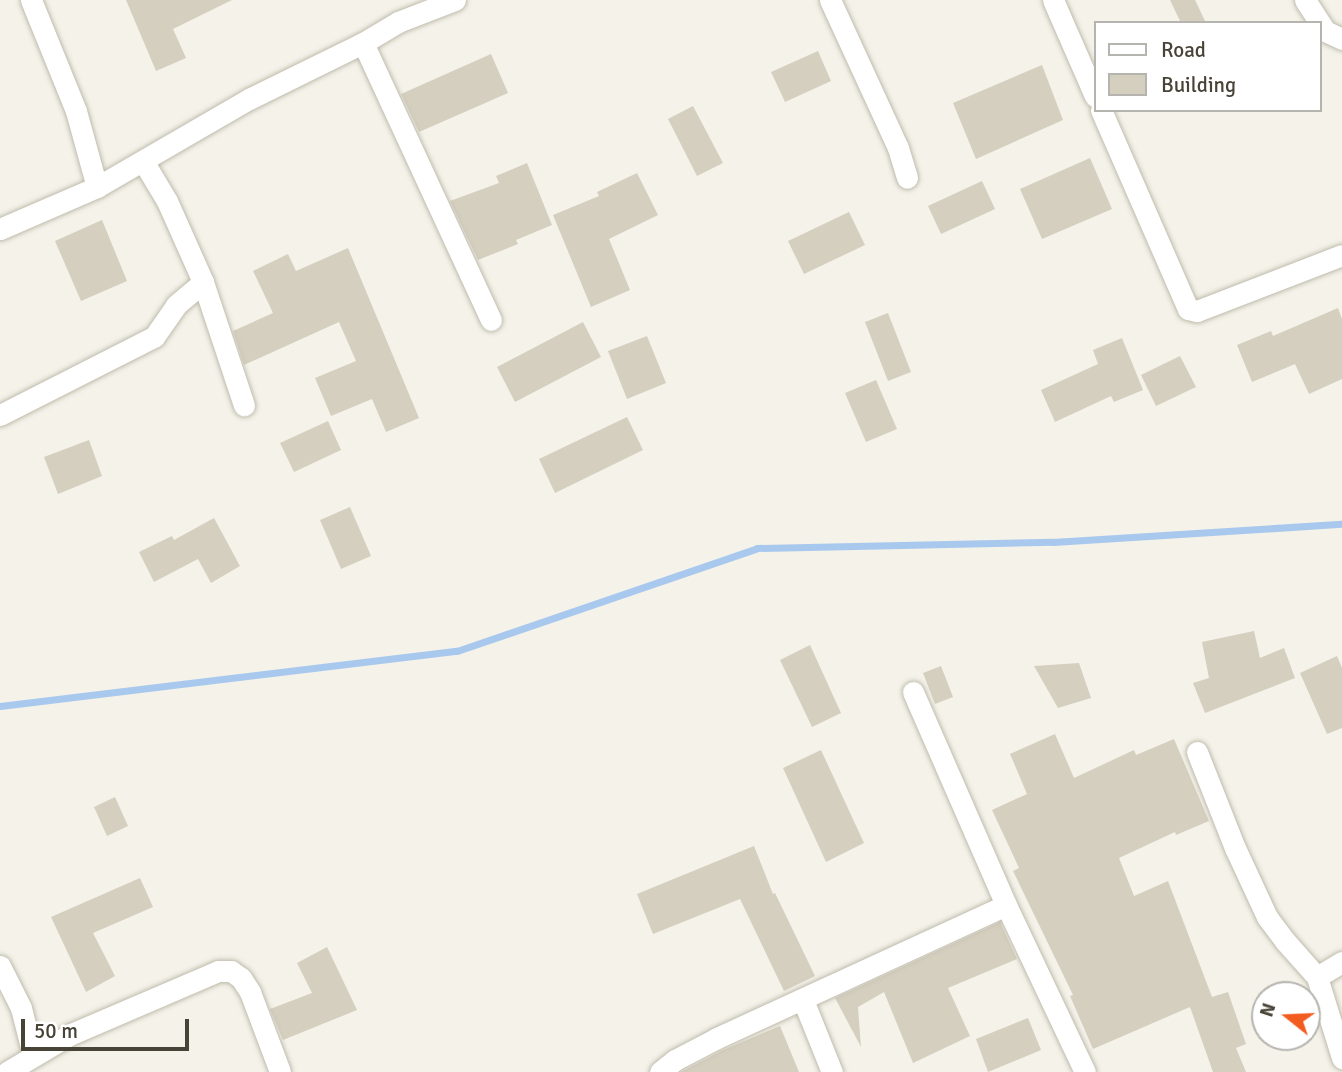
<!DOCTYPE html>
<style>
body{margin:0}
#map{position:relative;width:1342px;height:1072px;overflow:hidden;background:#f4f2e9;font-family:Signika,sans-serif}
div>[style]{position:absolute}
.stream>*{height:7px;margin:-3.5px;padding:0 3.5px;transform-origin:3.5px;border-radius:3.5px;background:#a8c8ee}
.building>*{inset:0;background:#d5cfbf}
.roads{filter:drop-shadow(0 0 2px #bfbbac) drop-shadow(0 0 2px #bfbbac)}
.street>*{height:21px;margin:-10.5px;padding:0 10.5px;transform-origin:10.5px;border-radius:10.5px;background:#fff}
span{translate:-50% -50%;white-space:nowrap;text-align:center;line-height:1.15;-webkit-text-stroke:5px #fff;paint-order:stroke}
.legend{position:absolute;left:1094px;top:21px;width:228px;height:91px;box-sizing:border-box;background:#fff;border:2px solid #b6b4af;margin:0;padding:9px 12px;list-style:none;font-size:21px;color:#484337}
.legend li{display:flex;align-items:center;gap:14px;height:35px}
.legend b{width:35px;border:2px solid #b6b4af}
.north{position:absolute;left:1251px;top:981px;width:70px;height:70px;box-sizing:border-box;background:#fff;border:2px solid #b6b4af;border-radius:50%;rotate:288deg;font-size:19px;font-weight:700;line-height:28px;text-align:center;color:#484337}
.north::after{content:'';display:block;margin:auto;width:24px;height:32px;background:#f35c21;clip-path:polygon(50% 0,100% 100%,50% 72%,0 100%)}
.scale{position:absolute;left:21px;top:1019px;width:168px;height:32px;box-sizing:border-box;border:4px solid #484337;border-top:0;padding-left:9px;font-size:21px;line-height:24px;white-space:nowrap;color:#484337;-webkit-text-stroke:5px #fff;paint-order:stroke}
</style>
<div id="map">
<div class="stream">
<div style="left:0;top:706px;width:460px;rotate:-6.9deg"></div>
<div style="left:457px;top:651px;width:317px;rotate:-18.9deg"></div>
<div style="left:757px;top:548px;width:296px;rotate:-1.2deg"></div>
<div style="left:1053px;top:542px;width:290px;rotate:-3.6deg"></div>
</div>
<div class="building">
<div style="clip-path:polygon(126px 0,232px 0,173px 29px,186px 58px,156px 71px)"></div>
<div style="clip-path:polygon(1170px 0,1195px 0,1206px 23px,1181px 23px)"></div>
<div style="clip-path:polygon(818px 51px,831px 81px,785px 102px,771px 72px)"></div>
<div style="clip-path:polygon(491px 54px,508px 93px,419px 132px,401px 94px)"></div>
<div style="clip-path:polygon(1042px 65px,1063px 120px,976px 159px,953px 103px)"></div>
<div style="clip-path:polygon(693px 106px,723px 163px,697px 176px,668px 119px)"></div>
<div style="clip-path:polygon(1090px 158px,1112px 209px,1042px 239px,1020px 189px)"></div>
<div style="clip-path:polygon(527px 163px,552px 225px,516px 240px,518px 244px,478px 260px,450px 201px,499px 183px,496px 176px)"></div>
<div style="clip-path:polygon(637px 173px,658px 215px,609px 239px,630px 290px,591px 307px,553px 215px,599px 196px,597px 192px)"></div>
<div style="clip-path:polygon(982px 181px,995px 209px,941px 234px,928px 206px)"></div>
<div style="clip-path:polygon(849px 212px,865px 245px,804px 274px,788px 241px)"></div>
<div style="clip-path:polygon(102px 220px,127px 281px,81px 301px,55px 241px)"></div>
<div style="clip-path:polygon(348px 248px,419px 418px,386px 432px,372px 399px,331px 416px,315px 378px,356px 361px,339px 322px,244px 365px,233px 331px,273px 313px,253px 271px,288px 254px,296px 271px)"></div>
<div style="clip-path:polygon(1338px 308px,1342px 319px,1342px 379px,1309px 394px,1295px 364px,1252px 382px,1237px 345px,1271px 331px,1273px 336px)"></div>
<div style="clip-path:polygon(888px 313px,911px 372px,888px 381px,865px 322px)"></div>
<div style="clip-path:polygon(583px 322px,601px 357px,515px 402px,497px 367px)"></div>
<div style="clip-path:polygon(647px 336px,666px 383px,627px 399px,608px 351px)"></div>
<div style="clip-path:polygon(1122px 338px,1143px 390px,1114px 402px,1111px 396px,1055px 422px,1041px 390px,1098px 364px,1093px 350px)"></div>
<div style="clip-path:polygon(1180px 356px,1196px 387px,1156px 406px,1141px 375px)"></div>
<div style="clip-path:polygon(876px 380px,897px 429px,866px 442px,845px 393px)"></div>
<div style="clip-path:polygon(627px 417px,643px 450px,555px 493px,539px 459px)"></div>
<div style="clip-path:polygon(328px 421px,341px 450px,294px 472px,280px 443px)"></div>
<div style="clip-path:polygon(89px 440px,102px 476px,58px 494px,44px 457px)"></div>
<div style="clip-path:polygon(350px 507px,371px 556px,341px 569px,320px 520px)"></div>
<div style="clip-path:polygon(214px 518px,240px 566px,211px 583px,198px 559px,154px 582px,139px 552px,172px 536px,174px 540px)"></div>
<div style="clip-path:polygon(1254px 631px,1260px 658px,1284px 648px,1295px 678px,1205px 713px,1193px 683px,1209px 678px,1202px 642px)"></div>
<div style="clip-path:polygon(810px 645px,841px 713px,812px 727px,780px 660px)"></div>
<div style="clip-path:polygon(1337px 656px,1342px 668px,1342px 728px,1327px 734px,1300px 673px)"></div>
<div style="clip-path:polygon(1079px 663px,1091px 698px,1058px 708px,1034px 666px)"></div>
<div style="clip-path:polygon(941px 666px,953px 697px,935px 704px,923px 673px)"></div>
<div style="clip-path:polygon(1055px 734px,1074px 778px,1134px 750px,1136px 755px,1174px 739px,1209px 821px,1176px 835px,1175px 832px,1119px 858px,1134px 896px,1168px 881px,1212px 997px,1228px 992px,1246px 1044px,1236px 1048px,1246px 1072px,1213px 1072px,1190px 1007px,1093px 1049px,1070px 996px,1073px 995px,1013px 871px,1019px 868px,992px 810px,1027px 794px,1010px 754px)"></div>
<div style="clip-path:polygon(821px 750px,864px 843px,826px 862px,783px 768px)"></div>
<div style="clip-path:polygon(115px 797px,128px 826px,107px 836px,94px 807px)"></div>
<div style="clip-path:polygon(754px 846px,773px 894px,775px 893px,815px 976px,784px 991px,740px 899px,653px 934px,637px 894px)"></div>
<div style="clip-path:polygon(140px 878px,153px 907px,93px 933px,115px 976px,86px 992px,51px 917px)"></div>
<div style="clip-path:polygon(1000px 922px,1017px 959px,948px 988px,970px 1036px,913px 1063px,884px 992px,858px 1007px,861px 1047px,835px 998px)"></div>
<div style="clip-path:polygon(327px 947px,357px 1010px,283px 1040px,270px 1009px,312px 993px,297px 963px)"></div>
<div style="clip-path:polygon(1028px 1018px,1041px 1050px,988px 1072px,976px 1039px)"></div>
<div style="clip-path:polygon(780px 1026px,799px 1072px,681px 1072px,723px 1050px)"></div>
</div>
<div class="roads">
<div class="street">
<div style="left:31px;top:0;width:120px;rotate:67.9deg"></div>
<div style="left:76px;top:111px;width:79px;rotate:74.6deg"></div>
<div style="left:830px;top:0;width:163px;rotate:65.3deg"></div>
<div style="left:898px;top:148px;width:31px;rotate:73deg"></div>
<div style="left:1053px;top:0;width:105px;rotate:66.4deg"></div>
<div style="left:1305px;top:0;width:37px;rotate:57deg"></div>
<div style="left:1325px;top:31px;width:19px;rotate:25deg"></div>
<div style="left:363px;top:43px;width:305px;rotate:65.2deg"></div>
<div style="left:1101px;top:110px;width:217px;rotate:66.4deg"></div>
<div style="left:1188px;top:309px;width:9px;rotate:13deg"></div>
<div style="left:1197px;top:311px;width:155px;rotate:-21.1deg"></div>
<div style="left:143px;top:161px;width:47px;rotate:59deg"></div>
<div style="left:167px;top:201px;width:89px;rotate:66deg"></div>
<div style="left:203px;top:282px;width:130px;rotate:71.6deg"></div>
<div style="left:0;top:229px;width:106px;rotate:-23.4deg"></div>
<div style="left:97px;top:187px;width:176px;rotate:-30.1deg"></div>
<div style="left:249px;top:99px;width:127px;rotate:-26.2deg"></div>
<div style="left:363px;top:43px;width:41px;rotate:-31deg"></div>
<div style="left:398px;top:22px;width:61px;rotate:-21.1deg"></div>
<div style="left:0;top:415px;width:173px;rotate:-26.9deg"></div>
<div style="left:154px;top:337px;width:39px;rotate:-55deg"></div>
<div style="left:176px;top:305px;width:35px;rotate:-40deg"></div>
<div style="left:913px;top:692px;width:232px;rotate:66.4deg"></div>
<div style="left:1006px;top:905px;width:185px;rotate:64.7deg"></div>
<div style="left:1197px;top:752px;width:103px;rotate:68.4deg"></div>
<div style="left:1235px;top:848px;width:76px;rotate:65.1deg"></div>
<div style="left:1267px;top:917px;width:30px;rotate:53deg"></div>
<div style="left:1285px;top:941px;width:48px;rotate:48.4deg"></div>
<div style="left:1317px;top:977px;width:85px;rotate:72.8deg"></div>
<div style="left:0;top:966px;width:47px;rotate:63.4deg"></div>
<div style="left:21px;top:1008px;width:49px;rotate:75.7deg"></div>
<div style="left:1317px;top:977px;width:29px;rotate:-31deg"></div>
<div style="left:803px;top:1000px;width:78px;rotate:68.1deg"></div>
<div style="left:7px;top:1072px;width:72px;rotate:-30.8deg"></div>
<div style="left:69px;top:1035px;width:162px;rotate:-23.2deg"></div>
<div style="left:218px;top:971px;width:13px"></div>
<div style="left:231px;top:971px;width:12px;rotate:35deg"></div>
<div style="left:241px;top:978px;width:17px;rotate:57deg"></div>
<div style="left:250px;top:992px;width:85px;rotate:69.4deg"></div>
<div style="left:660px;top:1072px;width:19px;rotate:-39deg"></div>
<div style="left:675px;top:1060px;width:47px;rotate:-27.6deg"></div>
<div style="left:717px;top:1038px;width:318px;rotate:-24.7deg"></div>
</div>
</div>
<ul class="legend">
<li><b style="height:9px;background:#fff"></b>Road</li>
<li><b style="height:19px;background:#d5cfbf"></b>Building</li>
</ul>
<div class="north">N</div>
<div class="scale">50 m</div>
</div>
